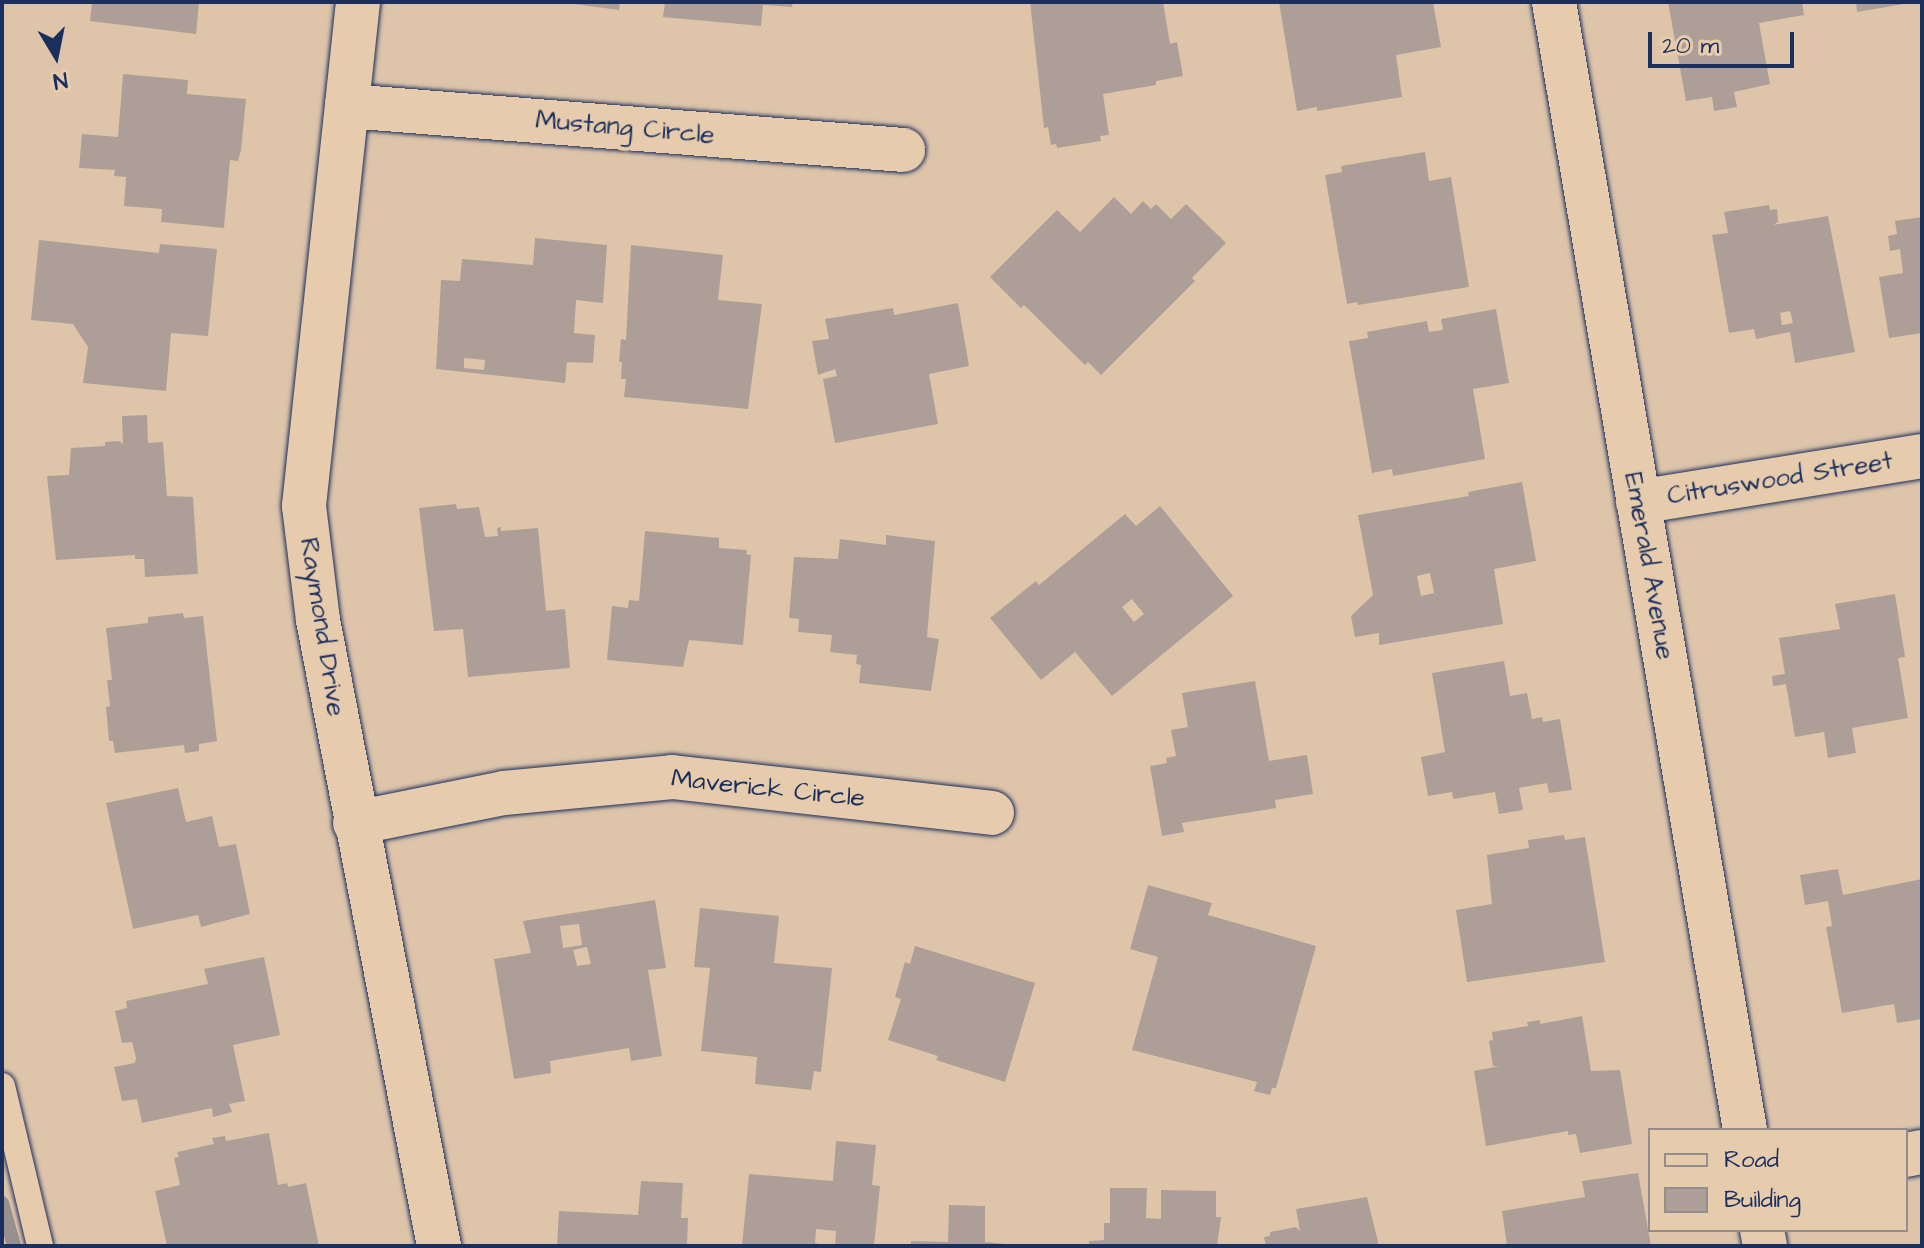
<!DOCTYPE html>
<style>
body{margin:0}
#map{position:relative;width:1924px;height:1248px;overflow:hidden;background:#dec5aa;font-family:"Architects Daughter",sans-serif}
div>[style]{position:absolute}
.stream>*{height:14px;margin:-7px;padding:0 7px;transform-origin:7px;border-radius:7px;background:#98908f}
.building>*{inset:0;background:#ad9f97}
.roads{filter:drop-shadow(0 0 2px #1b2f5e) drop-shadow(0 0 2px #1b2f5e)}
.lane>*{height:26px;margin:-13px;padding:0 13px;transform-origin:13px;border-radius:13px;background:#e6cbad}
.street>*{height:44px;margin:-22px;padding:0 22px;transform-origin:22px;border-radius:22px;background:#e6cbad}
span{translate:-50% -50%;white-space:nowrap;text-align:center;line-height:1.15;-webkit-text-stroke:8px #e6cbad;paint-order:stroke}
.street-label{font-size:26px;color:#1b2f5e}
.frame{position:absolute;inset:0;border:4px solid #1b2f5e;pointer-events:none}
.legend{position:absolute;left:1648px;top:1128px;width:260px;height:104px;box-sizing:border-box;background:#e6cbad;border:2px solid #958d8d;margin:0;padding:10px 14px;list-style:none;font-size:24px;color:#1b2f5e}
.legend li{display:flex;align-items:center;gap:16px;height:40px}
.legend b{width:40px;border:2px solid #958d8d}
.north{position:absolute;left:16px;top:16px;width:80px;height:80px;-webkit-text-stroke:6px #e6cbad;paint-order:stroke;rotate:170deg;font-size:22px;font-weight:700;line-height:32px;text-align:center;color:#1b2f5e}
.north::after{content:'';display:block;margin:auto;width:28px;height:36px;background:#1b2f5e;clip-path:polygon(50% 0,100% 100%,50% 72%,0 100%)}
.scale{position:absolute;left:1648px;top:32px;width:146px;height:36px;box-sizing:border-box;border:4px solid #1b2f5e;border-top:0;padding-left:10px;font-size:24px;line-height:28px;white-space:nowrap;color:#1b2f5e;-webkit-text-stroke:6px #e6cbad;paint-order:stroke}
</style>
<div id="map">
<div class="stream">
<div style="left:2px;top:1203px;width:45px;rotate:74.4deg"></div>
</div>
<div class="building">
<div style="clip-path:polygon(92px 2px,199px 2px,196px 34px,90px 21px)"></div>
<div style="clip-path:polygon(559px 2px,620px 2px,619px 10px)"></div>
<div style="clip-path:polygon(665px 2px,793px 2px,792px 7px,763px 5px,761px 26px,663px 17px)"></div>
<div style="clip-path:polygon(1030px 2px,1163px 2px,1170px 44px,1177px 42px,1183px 76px,1156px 81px,1156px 85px,1103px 94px,1109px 135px,1100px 136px,1101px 141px,1057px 148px,1056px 144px,1051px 145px,1048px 127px,1044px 128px)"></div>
<div style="clip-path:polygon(1279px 2px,1433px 2px,1441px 47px,1396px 55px,1402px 97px,1317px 111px,1317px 107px,1297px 111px)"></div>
<div style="clip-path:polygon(1668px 2px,1802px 2px,1804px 15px,1759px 23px,1770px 84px,1734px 92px,1737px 107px,1714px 111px,1712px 97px,1686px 101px)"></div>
<div style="clip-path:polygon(1856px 2px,1904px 2px,1904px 4px,1857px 12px)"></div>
<div style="clip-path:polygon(123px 74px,188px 80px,187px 94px,246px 99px,241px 150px,238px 161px,230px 160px,224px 228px,161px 222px,162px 209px,124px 206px,126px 177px,114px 176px,115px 170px,79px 168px,82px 134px,118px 137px)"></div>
<div style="clip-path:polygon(1425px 152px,1429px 181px,1451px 177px,1469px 287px,1358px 305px,1357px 302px,1347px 304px,1325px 175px,1342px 172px,1341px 166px)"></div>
<div style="clip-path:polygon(1114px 197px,1131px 214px,1143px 201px,1151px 209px,1156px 204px,1171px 219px,1186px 204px,1226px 243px,1192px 278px,1195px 281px,1101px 375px,1088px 362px,1085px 365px,1024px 305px,1021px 308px,990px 277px,1057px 210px,1080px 232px)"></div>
<div style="clip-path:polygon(evenodd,1769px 205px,1770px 210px,1777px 209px,1778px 222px,1773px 225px,1828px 216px,1855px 352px,1795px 363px,1790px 332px,1756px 339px,1754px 329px,1729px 333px,1712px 235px,1728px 233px,1724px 212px,1769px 205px,1790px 311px,1793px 323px,1782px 325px,1780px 313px,1790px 311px)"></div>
<div style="clip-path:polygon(1922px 217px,1922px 333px,1889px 338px,1879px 277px,1903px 273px,1900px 249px,1890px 251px,1888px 236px,1897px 234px,1895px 221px)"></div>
<div style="clip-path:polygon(evenodd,535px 238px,607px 245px,603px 303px,576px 300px,574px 333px,595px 335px,593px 363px,567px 362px,565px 383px,436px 369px,441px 280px,460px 281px,462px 259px,533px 265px,535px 238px,464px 358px,485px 360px,484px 370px,464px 368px,464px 358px)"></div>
<div style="clip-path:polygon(39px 240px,159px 253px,160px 244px,217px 249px,208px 336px,171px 333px,166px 391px,83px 383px,88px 347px,73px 324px,31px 320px)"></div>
<div style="clip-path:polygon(631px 245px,723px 255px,718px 300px,762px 304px,748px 409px,624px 397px,626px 379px,621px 379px,622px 362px,619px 362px,621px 339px,626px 340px)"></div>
<div style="clip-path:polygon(958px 303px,969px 366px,929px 374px,938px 424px,835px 443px,823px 379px,837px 376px,835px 369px,818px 375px,812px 341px,829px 339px,825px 319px,893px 308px,894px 315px)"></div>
<div style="clip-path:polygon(1496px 309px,1509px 383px,1473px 389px,1485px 459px,1393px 476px,1392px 469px,1372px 473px,1349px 341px,1368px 338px,1367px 332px,1427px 321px,1429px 332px,1443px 330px,1441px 319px)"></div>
<div style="clip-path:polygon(147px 415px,148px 443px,163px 442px,167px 496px,193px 497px,198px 574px,145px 577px,144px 559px,135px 559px,135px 555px,56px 560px,47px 476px,69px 475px,71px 448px,105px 446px,105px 442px,119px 441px,123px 444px,122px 416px)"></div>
<div style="clip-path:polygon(evenodd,1522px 482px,1536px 561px,1494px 569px,1503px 624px,1379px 645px,1379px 633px,1355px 637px,1351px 616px,1373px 595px,1358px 515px,1469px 496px,1468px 492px,1522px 482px,1430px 573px,1434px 593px,1421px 596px,1417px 576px,1430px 573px)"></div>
<div style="clip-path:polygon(456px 504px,457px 509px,479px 507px,485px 537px,498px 536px,497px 528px,501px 527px,501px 531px,538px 528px,546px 611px,565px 609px,570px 668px,468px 677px,463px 629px,434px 631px,419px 508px)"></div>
<div style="clip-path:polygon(evenodd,1160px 506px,1233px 596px,1112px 696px,1075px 652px,1041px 680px,990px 618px,1036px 581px,1039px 585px,1125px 514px,1136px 526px,1160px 506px,1132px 599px,1144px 614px,1134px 622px,1122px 607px,1132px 599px)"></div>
<div style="clip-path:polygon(645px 531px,719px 538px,719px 548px,747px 550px,746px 554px,751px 555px,743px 645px,689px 640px,683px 667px,607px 660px,612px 606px,628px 608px,629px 600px,639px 601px)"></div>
<div style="clip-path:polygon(886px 535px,935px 541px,927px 637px,939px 639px,931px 691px,859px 683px,861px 665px,856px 664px,857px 655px,830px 652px,832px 635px,798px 632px,799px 619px,789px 618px,794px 557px,838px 559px,840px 539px,886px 545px)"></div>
<div style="clip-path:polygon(1895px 594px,1905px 657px,1898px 658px,1908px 718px,1852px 728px,1856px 753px,1828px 758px,1824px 732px,1795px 737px,1786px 684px,1773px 686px,1772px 676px,1785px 674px,1779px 638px,1840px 629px,1835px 604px)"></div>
<div style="clip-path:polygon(183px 613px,184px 618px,203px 616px,217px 741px,199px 744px,199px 751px,185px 753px,184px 745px,115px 753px,113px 741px,109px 741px,106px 707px,110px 706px,107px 680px,112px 680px,106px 628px,148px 623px,148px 617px)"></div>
<div style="clip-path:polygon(1504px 661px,1510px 696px,1527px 693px,1532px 719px,1542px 717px,1543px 722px,1560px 719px,1572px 790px,1549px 793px,1547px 783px,1519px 788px,1523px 810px,1499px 814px,1495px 792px,1453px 799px,1452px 792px,1428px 796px,1421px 757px,1445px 752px,1432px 673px)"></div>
<div style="clip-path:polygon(1255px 681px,1269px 761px,1307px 755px,1313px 794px,1275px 800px,1276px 808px,1182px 823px,1184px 832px,1162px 836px,1150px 766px,1167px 763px,1166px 758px,1176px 756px,1171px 730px,1188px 727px,1182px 693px)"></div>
<div style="clip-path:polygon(178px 788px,186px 822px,212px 816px,219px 847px,236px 844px,250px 914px,201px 927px,198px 915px,133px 929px,106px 803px)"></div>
<div style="clip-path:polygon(1564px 835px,1565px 840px,1585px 837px,1605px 962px,1467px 982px,1456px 910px,1492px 904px,1487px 855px,1529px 848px,1528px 840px)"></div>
<div style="clip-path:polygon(1838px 869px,1843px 895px,1922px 879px,1922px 1019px,1897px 1023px,1894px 1004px,1842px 1013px,1826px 927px,1832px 926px,1828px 901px,1805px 905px,1800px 875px)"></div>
<div style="clip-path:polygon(1148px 885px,1212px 903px,1208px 915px,1316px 946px,1276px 1088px,1272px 1088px,1270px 1095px,1254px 1091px,1257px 1082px,1132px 1050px,1158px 957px,1130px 949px)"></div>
<div style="clip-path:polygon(evenodd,655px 900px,666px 968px,648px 970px,662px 1056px,631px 1061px,629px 1048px,550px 1061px,551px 1073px,514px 1079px,494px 959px,531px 953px,523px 921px,655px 900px,579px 924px,582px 945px,563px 948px,560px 926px,579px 924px,655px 900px,587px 947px,591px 964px,577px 966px,573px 950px,587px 947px)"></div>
<div style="clip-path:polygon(700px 908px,779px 916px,774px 963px,832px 968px,821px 1072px,814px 1071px,811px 1090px,755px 1084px,757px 1057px,701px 1051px,710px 968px,694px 967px)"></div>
<div style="clip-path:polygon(915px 946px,1035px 983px,1005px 1082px,936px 1060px,938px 1056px,888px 1040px,901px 999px,895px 997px,905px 962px,910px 964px)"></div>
<div style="clip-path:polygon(264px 957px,280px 1035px,233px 1045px,245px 1101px,229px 1104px,232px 1112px,213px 1117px,212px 1108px,142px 1123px,137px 1099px,122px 1101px,114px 1067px,135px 1063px,136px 1058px,132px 1042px,122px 1043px,115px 1011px,127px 1008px,126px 1001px,208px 984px,204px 969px)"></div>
<div style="clip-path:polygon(1582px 1016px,1591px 1071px,1620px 1070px,1632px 1144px,1580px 1153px,1576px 1134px,1568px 1135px,1568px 1131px,1486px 1146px,1474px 1071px,1499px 1066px,1493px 1066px,1489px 1041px,1493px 1040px,1492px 1032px,1528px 1026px,1527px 1022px,1540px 1020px,1540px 1024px)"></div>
<div style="clip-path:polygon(269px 1133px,278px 1185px,287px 1183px,288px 1187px,306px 1183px,319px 1246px,167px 1246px,155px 1191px,180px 1185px,174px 1158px,179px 1157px,177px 1152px,214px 1144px,212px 1138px,225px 1136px,226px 1141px)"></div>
<div style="clip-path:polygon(836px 1141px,876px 1145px,872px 1185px,880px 1186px,874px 1246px,835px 1246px,836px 1231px,816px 1229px,815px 1243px,826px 1246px,742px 1246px,749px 1174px,833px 1181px)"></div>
<div style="clip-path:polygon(1638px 1173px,1651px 1246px,1507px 1246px,1502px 1211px,1585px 1197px,1582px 1181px)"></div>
<div style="clip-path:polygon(641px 1181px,683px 1183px,681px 1218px,688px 1218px,687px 1246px,557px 1246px,559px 1211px,638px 1215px)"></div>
<div style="clip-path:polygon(1110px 1188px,1147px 1188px,1146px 1218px,1161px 1219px,1161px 1190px,1216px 1191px,1216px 1217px,1221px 1217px,1217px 1246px,1089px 1246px,1089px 1241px,1104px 1240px,1104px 1223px,1110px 1223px)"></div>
<div style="clip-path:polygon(1367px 1197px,1379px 1246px,1266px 1246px,1264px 1237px,1270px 1236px,1270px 1232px,1296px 1227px,1300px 1231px,1296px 1209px)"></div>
<div style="clip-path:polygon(949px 1205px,985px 1206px,985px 1242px,1026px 1246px,911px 1246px,911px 1241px,948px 1242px)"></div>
</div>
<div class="roads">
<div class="lane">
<div style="left:2px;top:1086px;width:164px;rotate:76.6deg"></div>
</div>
<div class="street">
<div style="left:358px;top:2px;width:507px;rotate:96.12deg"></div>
<div style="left:304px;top:506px;width:115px;rotate:83deg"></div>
<div style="left:318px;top:620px;width:638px;rotate:79.06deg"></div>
<div style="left:1554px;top:2px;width:1144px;rotate:80.39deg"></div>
<div style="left:347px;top:106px;width:558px;rotate:4.52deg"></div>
<div style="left:1638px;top:502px;width:288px;rotate:-9.2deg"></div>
<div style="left:355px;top:823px;width:152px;rotate:-11.4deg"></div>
<div style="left:504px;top:793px;width:169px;rotate:-5.4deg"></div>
<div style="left:672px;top:777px;width:322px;rotate:6.4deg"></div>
<div style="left:1906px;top:1155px;width:16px;rotate:-11deg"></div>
<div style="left:1762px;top:1230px;width:16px;rotate:79deg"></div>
</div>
</div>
<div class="street-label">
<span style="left:625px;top:128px;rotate:5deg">Mustang Circle</span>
<span style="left:1780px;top:479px;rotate:-9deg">Citruswood Street</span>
<span style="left:1649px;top:566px;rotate:80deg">Emerald Avenue</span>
<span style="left:322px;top:627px;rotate:81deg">Raymond Drive</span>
<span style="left:768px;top:789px;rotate:6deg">Maverick Circle</span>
</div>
<div class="frame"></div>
<ul class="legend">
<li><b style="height:10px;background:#e6cbad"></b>Road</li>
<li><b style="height:22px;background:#ad9f97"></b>Building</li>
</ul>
<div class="north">N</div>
<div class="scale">20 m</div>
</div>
